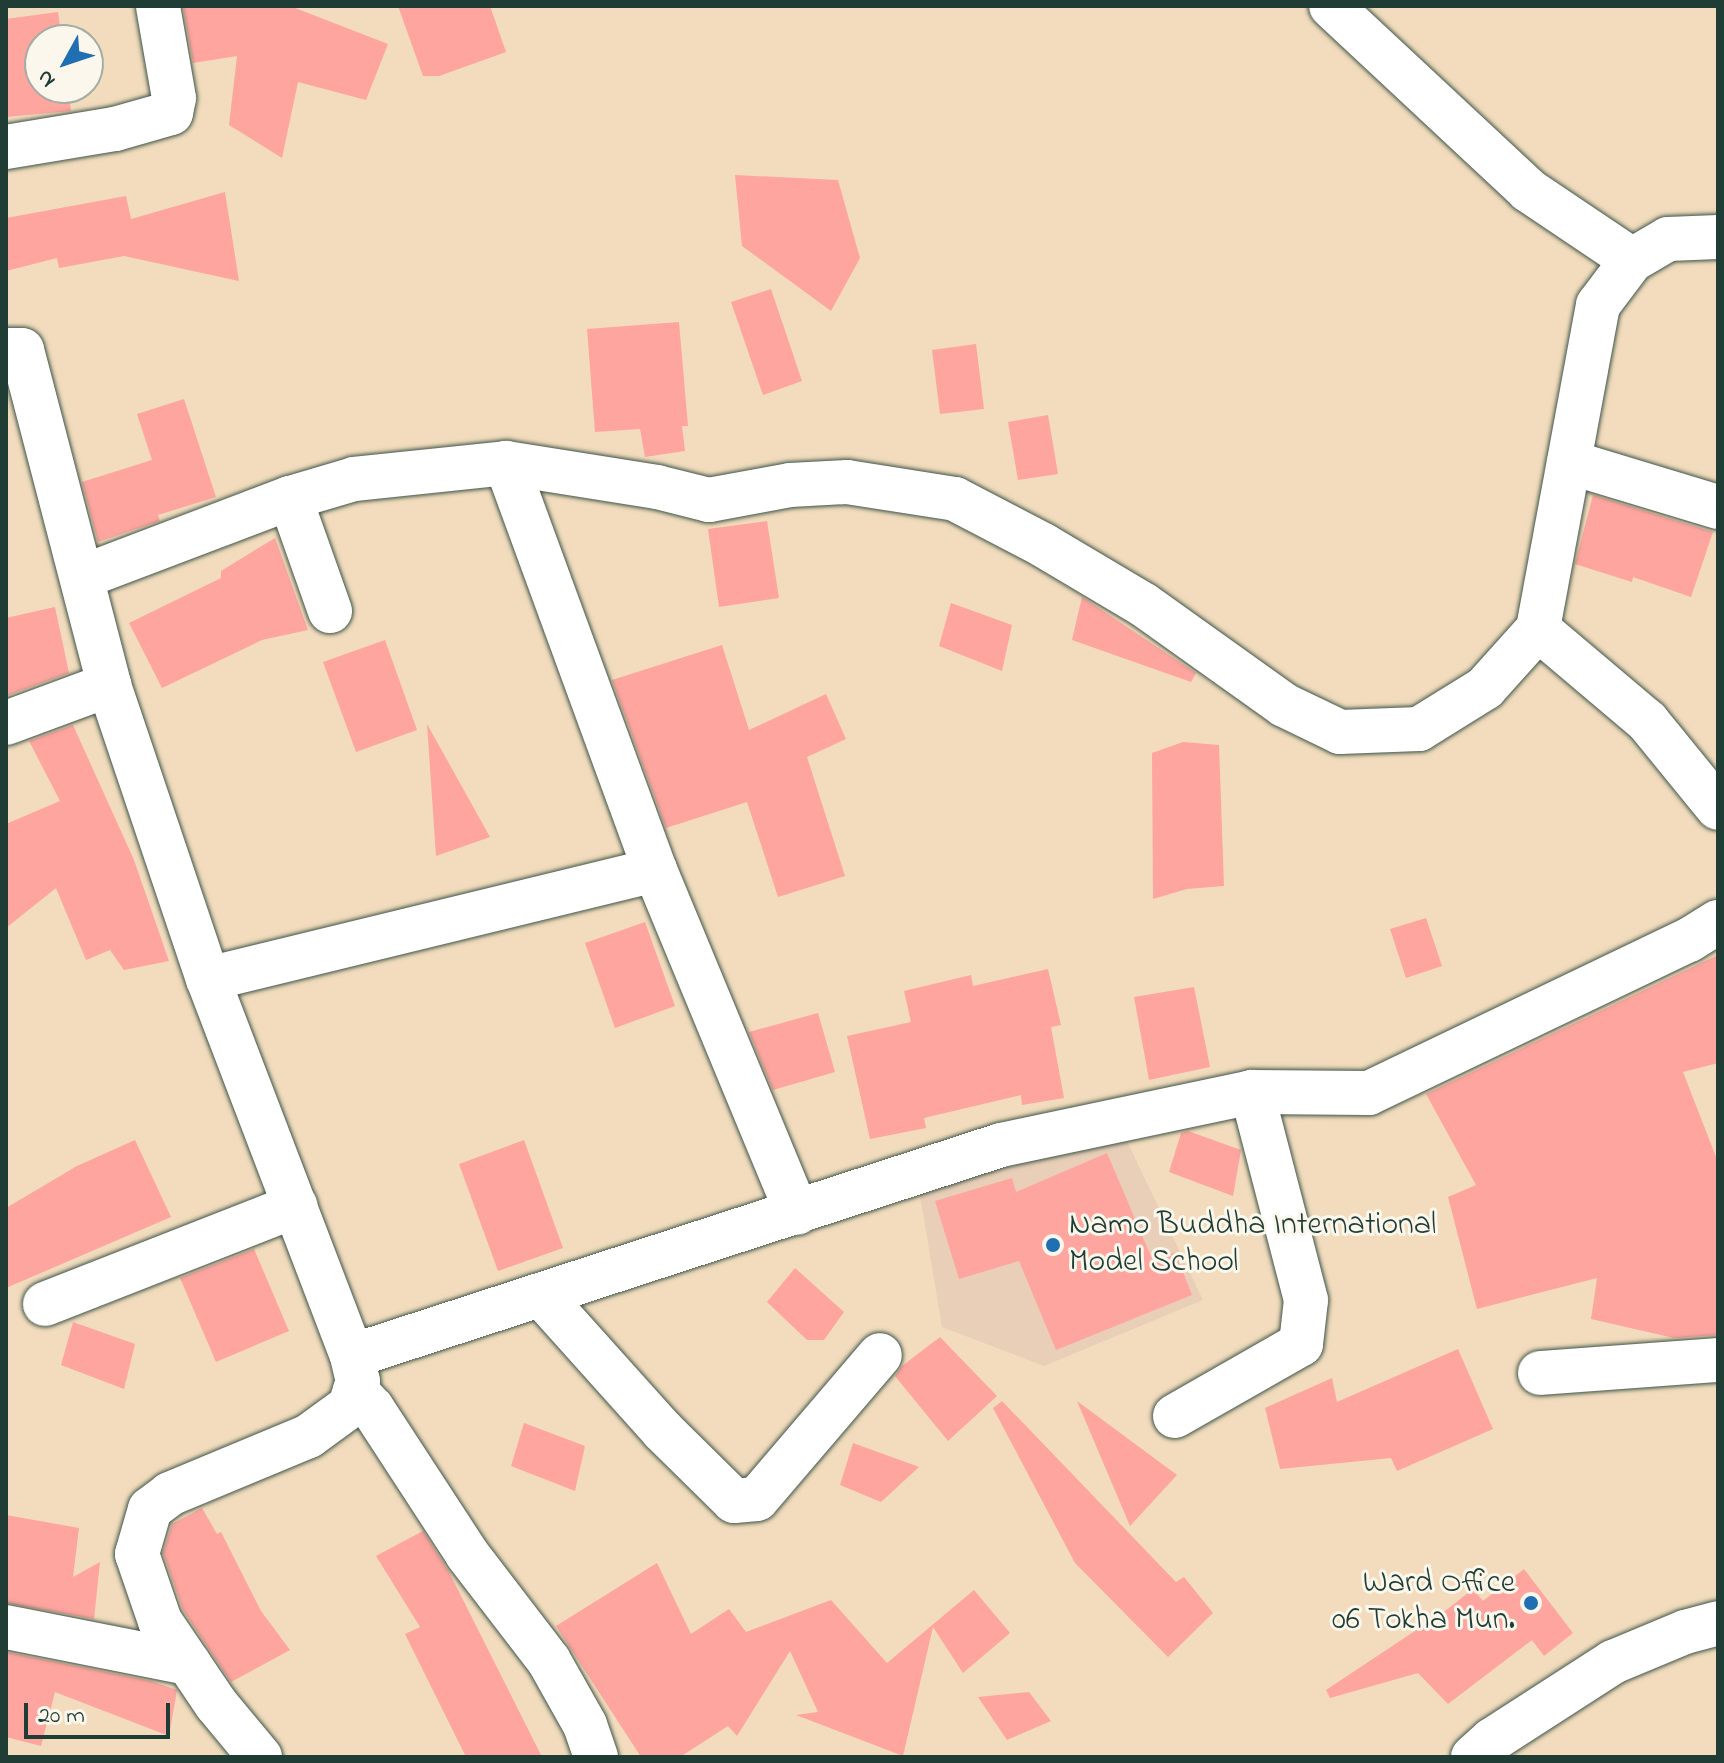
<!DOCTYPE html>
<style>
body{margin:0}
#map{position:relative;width:1724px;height:1763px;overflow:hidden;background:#f2dcbd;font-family:"Indie Flower",sans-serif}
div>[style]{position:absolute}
.built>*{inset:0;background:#e9cfb8}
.building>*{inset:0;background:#fea59f}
.roads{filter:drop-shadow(0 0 2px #3f5549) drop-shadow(0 0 2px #3f5549)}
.street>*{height:44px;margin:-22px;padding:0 22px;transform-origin:22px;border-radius:22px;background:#fff}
.dots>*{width:22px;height:22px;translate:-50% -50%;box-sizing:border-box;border:4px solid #fbf7ec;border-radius:50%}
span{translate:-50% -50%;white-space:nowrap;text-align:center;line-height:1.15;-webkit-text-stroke:6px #fbf7ec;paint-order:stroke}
.poi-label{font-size:32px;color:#1f3d34}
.left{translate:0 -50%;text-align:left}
.right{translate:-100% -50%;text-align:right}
.frame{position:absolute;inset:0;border:8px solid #1f3d34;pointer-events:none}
.north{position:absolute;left:24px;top:24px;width:80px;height:80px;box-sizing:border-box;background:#fbf7ec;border:2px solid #a3ada2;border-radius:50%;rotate:230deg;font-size:22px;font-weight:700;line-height:32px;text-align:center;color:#1f3d34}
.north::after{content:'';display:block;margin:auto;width:28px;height:36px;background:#1f6fb2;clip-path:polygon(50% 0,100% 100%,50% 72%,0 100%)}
.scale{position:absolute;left:24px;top:1703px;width:146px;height:36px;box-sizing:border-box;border:4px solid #1f3d34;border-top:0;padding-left:10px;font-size:24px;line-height:28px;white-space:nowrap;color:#1f3d34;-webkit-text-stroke:6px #fbf7ec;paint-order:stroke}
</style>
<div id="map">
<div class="built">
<div style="clip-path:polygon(1124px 1135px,1203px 1300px,1044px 1366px,942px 1327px,919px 1189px)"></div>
</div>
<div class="building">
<div style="clip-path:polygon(183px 6px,290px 6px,388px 44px,366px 100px,298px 82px,282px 158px,229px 125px,237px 56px,193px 63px)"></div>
<div style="clip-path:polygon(398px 6px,490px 6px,506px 52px,439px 76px,423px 76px)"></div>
<div style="clip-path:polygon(58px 12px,62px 40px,40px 40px,40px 88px,68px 88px,71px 111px,6px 117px,6px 19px)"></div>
<div style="clip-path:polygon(735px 175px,838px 180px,860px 258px,831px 311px,742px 246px)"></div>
<div style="clip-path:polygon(225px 192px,239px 281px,124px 256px,59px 268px,57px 258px,6px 271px,6px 218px,126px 196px,131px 219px)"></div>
<div style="clip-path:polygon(771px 289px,802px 381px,763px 395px,731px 302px)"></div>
<div style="clip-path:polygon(679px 322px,688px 426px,682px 426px,685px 451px,645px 457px,640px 429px,595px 432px,587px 329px)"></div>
<div style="clip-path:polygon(976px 344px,984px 409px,940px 414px,932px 350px)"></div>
<div style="clip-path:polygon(184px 399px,216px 497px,158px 515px,160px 521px,98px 542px,82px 482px,152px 460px,137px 414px)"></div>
<div style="clip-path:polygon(1048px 415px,1058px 474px,1018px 480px,1008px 422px)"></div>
<div style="clip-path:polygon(1593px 495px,1713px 532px,1691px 597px,1633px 577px,1632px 582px,1575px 564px)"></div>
<div style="clip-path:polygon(767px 521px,779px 598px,719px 607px,708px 529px)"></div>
<div style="clip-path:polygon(275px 538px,308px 630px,262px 640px,162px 688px,129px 623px,221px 578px,221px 571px)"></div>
<div style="clip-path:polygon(1082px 597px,1196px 673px,1191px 682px,1072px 640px)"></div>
<div style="clip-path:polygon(951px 603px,1012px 625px,1002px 671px,939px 646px)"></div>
<div style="clip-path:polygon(55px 607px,69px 673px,6px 696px,6px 618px)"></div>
<div style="clip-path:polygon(385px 640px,417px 730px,356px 752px,323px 662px)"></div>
<div style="clip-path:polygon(722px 645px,749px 730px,826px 694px,846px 739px,807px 757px,845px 876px,778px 897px,747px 802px,666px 828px,612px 680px)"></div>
<div style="clip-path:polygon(427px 724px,490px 837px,436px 856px)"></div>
<div style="clip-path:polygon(73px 725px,134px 860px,169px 961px,124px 970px,110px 950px,86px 960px,56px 888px,6px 928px,6px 824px,60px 801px,29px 741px)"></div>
<div style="clip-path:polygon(1183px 742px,1219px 745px,1224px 886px,1187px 889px,1153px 899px,1152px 753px)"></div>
<div style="clip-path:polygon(1426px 918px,1442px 966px,1406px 978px,1390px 929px)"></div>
<div style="clip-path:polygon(645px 922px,675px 1006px,615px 1028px,585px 943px)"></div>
<div style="clip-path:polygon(1718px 955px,1718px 1063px,1683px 1072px,1718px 1162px,1718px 1335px,1674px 1338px,1591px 1319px,1597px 1278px,1477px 1309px,1448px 1197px,1476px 1185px,1426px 1094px)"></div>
<div style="clip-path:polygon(1048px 969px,1061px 1025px,1051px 1027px,1064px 1098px,1022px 1105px,1021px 1095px,924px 1118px,926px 1128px,870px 1139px,847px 1036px,911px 1022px,904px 991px,971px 975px,973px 986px)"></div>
<div style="clip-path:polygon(1194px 987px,1210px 1067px,1149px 1080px,1134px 997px)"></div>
<div style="clip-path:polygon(818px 1013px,835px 1072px,773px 1090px,749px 1032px)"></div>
<div style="clip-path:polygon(1188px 1131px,1241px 1150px,1233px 1196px,1169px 1172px,1181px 1133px)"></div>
<div style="clip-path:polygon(135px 1140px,171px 1217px,6px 1288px,6px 1208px,77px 1166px)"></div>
<div style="clip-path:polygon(524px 1140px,563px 1248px,498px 1271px,459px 1164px)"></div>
<div style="clip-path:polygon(1107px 1153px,1153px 1261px,1175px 1252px,1192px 1295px,1056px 1350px,1019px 1261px,959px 1279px,935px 1201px,1012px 1178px,1016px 1192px)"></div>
<div style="clip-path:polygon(254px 1249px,289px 1331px,216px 1362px,180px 1278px)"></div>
<div style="clip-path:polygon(795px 1268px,844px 1312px,824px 1340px,807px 1340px,767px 1302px)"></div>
<div style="clip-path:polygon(73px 1322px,135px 1344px,124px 1389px,61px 1365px)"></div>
<div style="clip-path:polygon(940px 1337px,997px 1396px,948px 1441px,895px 1376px,902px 1366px)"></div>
<div style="clip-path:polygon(1458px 1349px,1493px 1429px,1397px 1471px,1391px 1458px,1280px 1469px,1265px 1408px,1332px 1378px,1337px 1402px)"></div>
<div style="clip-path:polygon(1002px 1401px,1176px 1582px,1184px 1577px,1213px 1613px,1168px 1657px,1075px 1563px,993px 1408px)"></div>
<div style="clip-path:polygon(1077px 1401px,1177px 1475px,1130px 1526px)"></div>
<div style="clip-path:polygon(524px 1423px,585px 1446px,575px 1491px,511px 1466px)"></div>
<div style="clip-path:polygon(853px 1443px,919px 1467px,881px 1502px,840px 1485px)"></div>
<div style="clip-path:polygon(202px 1508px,217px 1534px,221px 1532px,261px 1611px,290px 1650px,231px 1682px,183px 1610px,163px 1553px,172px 1524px)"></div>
<div style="clip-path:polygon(6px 1515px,79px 1528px,73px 1577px,100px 1562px,94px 1619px,6px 1603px)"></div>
<div style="clip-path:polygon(423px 1531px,449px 1572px,542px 1757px,466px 1757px,405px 1634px,420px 1627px,376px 1556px)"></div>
<div style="clip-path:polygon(657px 1563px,691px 1634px,729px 1609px,746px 1632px,831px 1600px,887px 1663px,974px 1590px,1010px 1633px,963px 1673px,933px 1627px,903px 1756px,796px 1715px,818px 1712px,790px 1651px,737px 1736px,728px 1726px,680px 1757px,641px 1757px,556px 1626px)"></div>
<div style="clip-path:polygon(1524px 1569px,1573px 1633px,1544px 1656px,1532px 1640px,1448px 1704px,1418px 1673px,1330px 1698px,1326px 1690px,1445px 1611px,1473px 1589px,1483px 1601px)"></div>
<div style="clip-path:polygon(6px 1652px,151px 1681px,177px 1690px,169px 1736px,55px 1692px,41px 1746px,6px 1737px)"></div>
<div style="clip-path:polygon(1029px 1692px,1051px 1721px,1007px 1740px,978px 1697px)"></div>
</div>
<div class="roads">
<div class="street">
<div style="left:1331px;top:6px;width:270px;rotate:43deg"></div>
<div style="left:1528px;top:190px;width:125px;rotate:33.9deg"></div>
<div style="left:6px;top:147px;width:110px;rotate:-9.4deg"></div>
<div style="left:115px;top:129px;width:58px;rotate:-15.9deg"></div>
<div style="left:171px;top:113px;width:15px;rotate:-79deg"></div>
<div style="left:174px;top:98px;width:93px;rotate:-99.9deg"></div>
<div style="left:1718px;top:237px;width:50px;rotate:177.7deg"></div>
<div style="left:1668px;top:239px;width:42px;rotate:149.7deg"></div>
<div style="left:1632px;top:260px;width:56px;rotate:127.1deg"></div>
<div style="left:1598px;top:305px;width:330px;rotate:100.5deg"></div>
<div style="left:1538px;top:629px;width:143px;rotate:40.2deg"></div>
<div style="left:1647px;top:721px;width:112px;rotate:50.8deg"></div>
<div style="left:6px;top:350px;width:16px"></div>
<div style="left:22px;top:350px;width:346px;rotate:75.4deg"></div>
<div style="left:109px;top:685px;width:310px;rotate:71.4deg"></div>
<div style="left:208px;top:979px;width:404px;rotate:69.1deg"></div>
<div style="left:352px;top:1356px;width:26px;rotate:77deg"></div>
<div style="left:358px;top:1381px;width:26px;rotate:108deg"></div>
<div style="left:350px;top:1406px;width:51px;rotate:143.8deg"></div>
<div style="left:309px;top:1436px;width:151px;rotate:157.4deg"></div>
<div style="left:170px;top:1494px;width:25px;rotate:143deg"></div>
<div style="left:150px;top:1509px;width:47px;rotate:106.1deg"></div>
<div style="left:137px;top:1554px;width:71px;rotate:71.1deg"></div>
<div style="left:160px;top:1621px;width:100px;rotate:56deg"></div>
<div style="left:216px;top:1704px;width:69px;rotate:50.3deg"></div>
<div style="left:1569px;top:462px;width:156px;rotate:16.8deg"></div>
<div style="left:506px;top:463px;width:433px;rotate:69.9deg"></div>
<div style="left:655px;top:870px;width:371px;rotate:67.5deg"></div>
<div style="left:290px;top:498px;width:120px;rotate:70.5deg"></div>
<div style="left:82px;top:577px;width:222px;rotate:-20.8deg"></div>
<div style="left:290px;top:498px;width:67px;rotate:-16.5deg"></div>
<div style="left:354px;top:479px;width:153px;rotate:-6deg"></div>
<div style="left:506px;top:463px;width:153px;rotate:9deg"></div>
<div style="left:657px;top:487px;width:54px;rotate:14deg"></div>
<div style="left:709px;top:500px;width:82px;rotate:-10.5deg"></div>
<div style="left:790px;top:485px;width:57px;rotate:-3deg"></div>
<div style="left:847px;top:482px;width:109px;rotate:8.9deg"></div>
<div style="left:955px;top:499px;width:99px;rotate:27.6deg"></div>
<div style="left:1043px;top:545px;width:117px;rotate:30.7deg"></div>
<div style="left:1144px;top:605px;width:172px;rotate:35.5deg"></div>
<div style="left:1284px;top:705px;width:62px;rotate:25.7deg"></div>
<div style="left:1340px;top:732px;width:79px;rotate:-2.2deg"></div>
<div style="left:1419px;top:729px;width:78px;rotate:-31.8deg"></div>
<div style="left:1485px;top:688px;width:79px;rotate:-48.1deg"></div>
<div style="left:6px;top:723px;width:110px;rotate:-20.3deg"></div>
<div style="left:208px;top:979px;width:460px;rotate:-13.7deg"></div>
<div style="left:541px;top:1295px;width:181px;rotate:48.1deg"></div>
<div style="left:662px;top:1430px;width:101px;rotate:44.6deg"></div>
<div style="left:734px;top:1501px;width:23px;rotate:-5deg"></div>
<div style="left:757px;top:1499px;width:189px;rotate:-49.5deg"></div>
<div style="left:45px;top:1304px;width:269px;rotate:-21.4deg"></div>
<div style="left:352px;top:1356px;width:682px;rotate:-18.01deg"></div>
<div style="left:1001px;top:1145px;width:257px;rotate:-11.9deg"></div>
<div style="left:1252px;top:1092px;width:117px;rotate:0.5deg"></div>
<div style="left:1369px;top:1093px;width:355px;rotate:-25.6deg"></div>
<div style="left:1689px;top:940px;width:34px;rotate:-32deg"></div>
<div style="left:1540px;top:1373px;width:178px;rotate:-4.2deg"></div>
<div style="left:355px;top:1390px;width:25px;rotate:47deg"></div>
<div style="left:372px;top:1408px;width:174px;rotate:56.9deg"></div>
<div style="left:467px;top:1554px;width:135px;rotate:52.5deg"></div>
<div style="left:549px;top:1661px;width:73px;rotate:60.6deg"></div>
<div style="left:585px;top:1725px;width:34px;rotate:71deg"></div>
<div style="left:1175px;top:1416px;width:145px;rotate:-29.7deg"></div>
<div style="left:1301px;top:1344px;width:44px;rotate:-83.5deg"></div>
<div style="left:1306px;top:1300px;width:215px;rotate:-104.6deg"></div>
<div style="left:6px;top:1627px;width:186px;rotate:11.2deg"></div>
<div style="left:1473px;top:1757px;width:25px;rotate:-42deg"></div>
<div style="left:1492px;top:1740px;width:144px;rotate:-32.8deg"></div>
<div style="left:1613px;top:1662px;width:78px;rotate:-22.6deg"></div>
<div style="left:1685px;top:1632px;width:34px;rotate:-15deg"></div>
</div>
</div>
<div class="dots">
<div style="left:1053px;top:1245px;background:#1f6fb2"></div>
<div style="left:1531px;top:1603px;background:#1f6fb2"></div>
</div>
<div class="poi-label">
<span class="left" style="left:1069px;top:1245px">Namo Buddha International<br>Model School</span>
<span class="right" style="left:1515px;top:1603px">Ward Office<br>06 Tokha Mun.</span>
</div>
<div class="frame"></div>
<div class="north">N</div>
<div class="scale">20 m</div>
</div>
